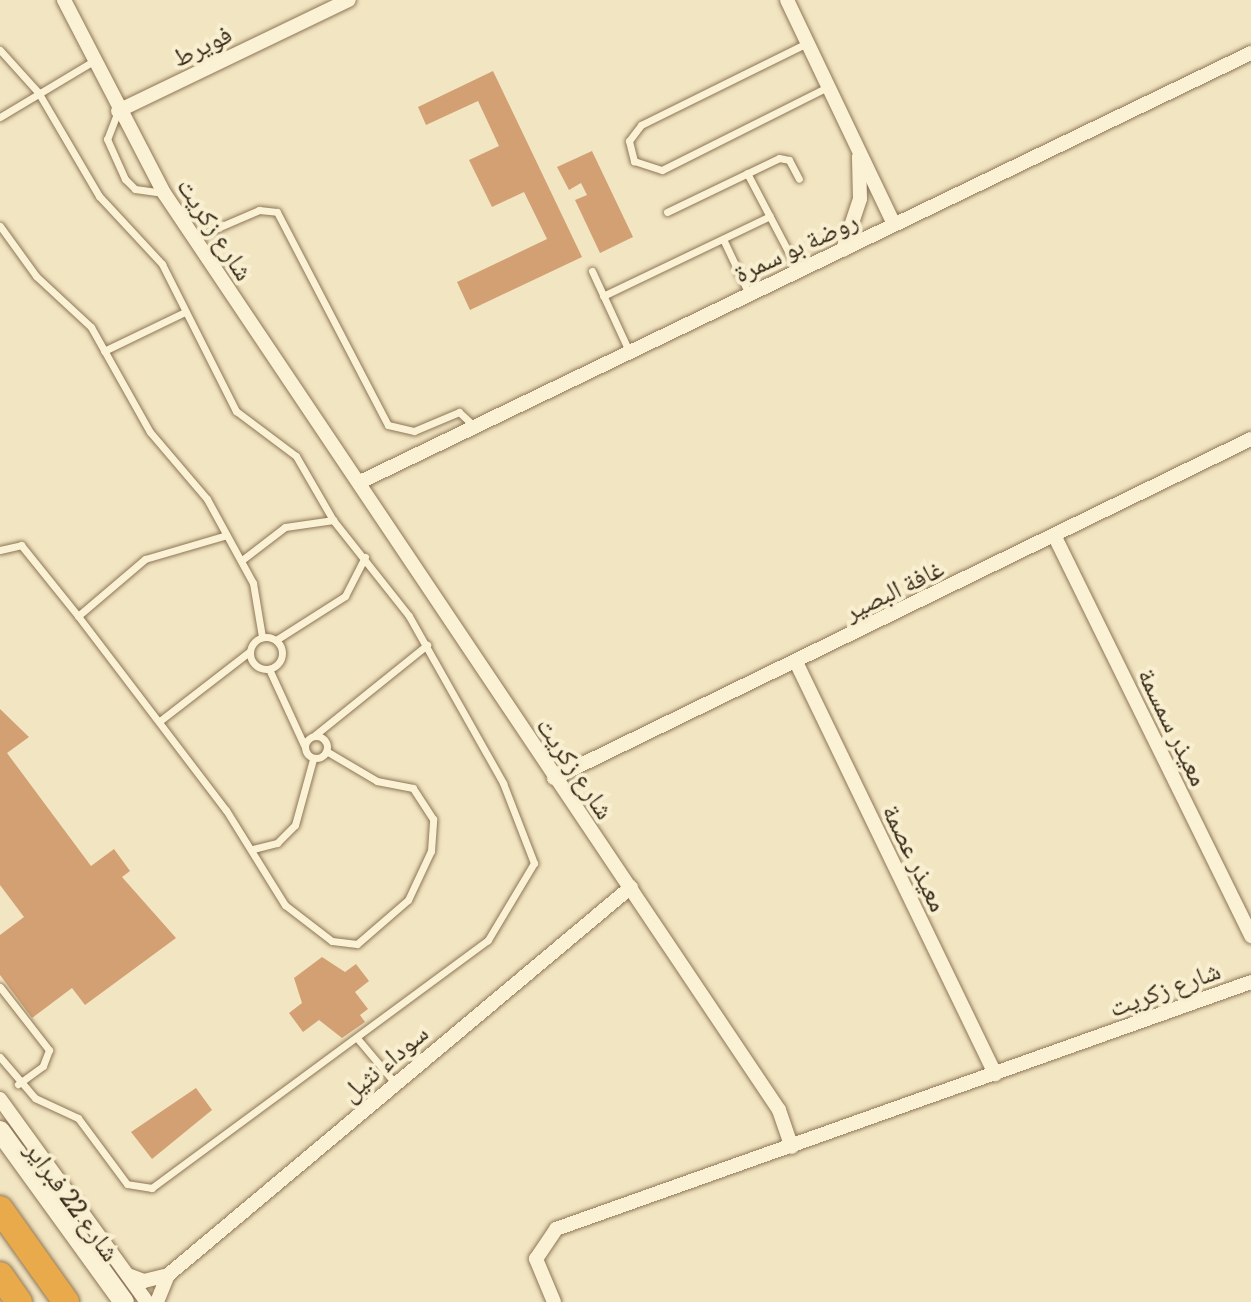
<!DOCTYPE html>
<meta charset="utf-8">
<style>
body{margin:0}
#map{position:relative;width:1251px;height:1302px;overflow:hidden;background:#f2e5c1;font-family:Literata,"Noto Naskh Arabic",serif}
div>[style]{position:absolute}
.building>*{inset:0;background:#d3a074}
.roads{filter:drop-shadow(0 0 2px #8d7657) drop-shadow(0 0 2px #8d7657)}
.lane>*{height:7px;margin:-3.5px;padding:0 3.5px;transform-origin:3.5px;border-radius:3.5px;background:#fbf2d5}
.lane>.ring{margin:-3.5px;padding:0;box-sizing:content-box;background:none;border:7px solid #fbf2d5;border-radius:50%}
.street>*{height:14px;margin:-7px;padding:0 7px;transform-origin:7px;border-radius:7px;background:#fbf2d5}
.secondary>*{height:20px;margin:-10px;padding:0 10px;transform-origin:10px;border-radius:10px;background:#fbf2d5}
.highway>*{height:26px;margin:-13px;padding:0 13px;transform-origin:13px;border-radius:13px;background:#e8aa4b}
span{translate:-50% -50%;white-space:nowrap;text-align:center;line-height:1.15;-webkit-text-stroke:8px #f8efd1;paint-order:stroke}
.street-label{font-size:26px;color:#3b2d1c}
</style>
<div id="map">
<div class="building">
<div style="clip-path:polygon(493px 71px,582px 257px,470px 310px,457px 282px,547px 239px,524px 192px,492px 207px,469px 160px,499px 146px,478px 101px,426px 125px,418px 107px)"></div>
<div style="clip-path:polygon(592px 151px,633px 237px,600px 253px,575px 200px,587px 195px,581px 183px,569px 190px,557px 167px)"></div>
<div style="clip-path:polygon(0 709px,29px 737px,7px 753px,91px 866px,114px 849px,130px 871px,122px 877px,176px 938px,85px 1005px,72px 988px,32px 1018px,0 975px,0 935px,24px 917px,0 885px)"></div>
<div style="clip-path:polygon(322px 957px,345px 972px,356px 964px,369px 981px,355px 992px,368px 1009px,360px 1015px,365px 1022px,342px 1038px,319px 1020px,303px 1032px,289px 1013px,302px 1003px,294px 978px)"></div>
<div style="clip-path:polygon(196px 1088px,212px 1110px,152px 1159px,131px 1132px)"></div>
</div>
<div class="roads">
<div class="lane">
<div style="left:807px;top:43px;width:185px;rotate:153.7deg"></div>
<div style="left:641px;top:125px;width:20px;rotate:127deg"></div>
<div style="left:629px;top:141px;width:21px;rotate:76deg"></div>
<div style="left:634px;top:161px;width:29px;rotate:18deg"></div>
<div style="left:662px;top:170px;width:186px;rotate:-26.6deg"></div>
<div style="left:0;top:50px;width:57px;rotate:47.9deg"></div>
<div style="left:38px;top:92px;width:121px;rotate:59.6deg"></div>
<div style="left:99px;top:196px;width:93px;rotate:47.2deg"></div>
<div style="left:162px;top:264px;width:165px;rotate:63.3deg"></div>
<div style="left:236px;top:411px;width:75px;rotate:36.9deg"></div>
<div style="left:296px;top:456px;width:74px;rotate:60deg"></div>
<div style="left:333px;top:520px;width:122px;rotate:51.6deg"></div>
<div style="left:409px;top:616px;width:192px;rotate:60.6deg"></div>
<div style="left:503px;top:783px;width:86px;rotate:68.8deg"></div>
<div style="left:534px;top:863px;width:90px;rotate:120.9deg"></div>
<div style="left:488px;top:940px;width:418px;rotate:143.6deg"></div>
<div style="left:152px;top:1188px;width:25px;rotate:-171deg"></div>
<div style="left:127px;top:1184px;width:82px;rotate:-126.6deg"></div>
<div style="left:78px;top:1118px;width:47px;rotate:-155.1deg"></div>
<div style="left:35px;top:1098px;width:54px;rotate:-130.5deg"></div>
<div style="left:118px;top:111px;width:30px;rotate:111deg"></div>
<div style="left:107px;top:139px;width:44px;rotate:65.8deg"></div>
<div style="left:125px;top:179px;width:14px;rotate:45deg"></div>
<div style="left:135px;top:189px;width:27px;rotate:8deg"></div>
<div style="left:0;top:117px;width:107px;rotate:-30.9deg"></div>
<div style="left:747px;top:173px;width:110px;rotate:62.3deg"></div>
<div style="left:667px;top:212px;width:124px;rotate:-25.7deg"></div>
<div style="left:779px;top:158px;width:10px;rotate:11deg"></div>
<div style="left:789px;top:160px;width:21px;rotate:62deg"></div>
<div style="left:0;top:226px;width:62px;rotate:54.2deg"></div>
<div style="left:36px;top:276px;width:75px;rotate:42.8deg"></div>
<div style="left:91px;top:327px;width:120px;rotate:60.7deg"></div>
<div style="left:150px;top:432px;width:88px;rotate:49.6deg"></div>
<div style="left:207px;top:499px;width:96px;rotate:61.3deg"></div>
<div style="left:253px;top:583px;width:55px;rotate:80.5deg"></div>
<div style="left:194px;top:238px;width:71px;rotate:-23.3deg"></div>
<div style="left:259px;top:210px;width:18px;rotate:6deg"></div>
<div style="left:277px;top:212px;width:240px;rotate:62.5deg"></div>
<div style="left:388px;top:425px;width:27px;rotate:13deg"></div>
<div style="left:414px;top:431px;width:49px;rotate:-22.9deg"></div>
<div style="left:459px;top:412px;width:21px;rotate:43deg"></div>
<div style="left:723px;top:239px;width:61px;rotate:64.7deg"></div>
<div style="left:592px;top:271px;width:88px;rotate:65.2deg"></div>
<div style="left:603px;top:296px;width:185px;rotate:-25.6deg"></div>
<div style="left:104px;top:351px;width:90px;rotate:-25.7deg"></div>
<div style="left:0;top:550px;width:22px;rotate:-13deg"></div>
<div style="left:21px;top:545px;width:91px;rotate:51.2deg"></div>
<div style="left:78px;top:616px;width:244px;rotate:52.7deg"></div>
<div style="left:226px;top:810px;width:112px;rotate:58.2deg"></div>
<div style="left:285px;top:905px;width:59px;rotate:37.5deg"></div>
<div style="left:332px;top:941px;width:25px;rotate:7deg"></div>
<div style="left:357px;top:944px;width:67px;rotate:-40.8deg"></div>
<div style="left:408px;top:900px;width:54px;rotate:-64.9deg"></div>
<div style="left:431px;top:851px;width:32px;rotate:-86deg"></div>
<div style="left:433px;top:819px;width:37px;rotate:-123deg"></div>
<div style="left:413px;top:788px;width:37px;rotate:-169deg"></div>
<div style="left:377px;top:781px;width:59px;rotate:-149.5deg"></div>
<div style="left:242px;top:560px;width:54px;rotate:-37.5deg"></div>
<div style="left:285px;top:527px;width:49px;rotate:-8.3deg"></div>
<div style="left:78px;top:616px;width:88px;rotate:-40.4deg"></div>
<div style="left:145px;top:559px;width:85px;rotate:-16.3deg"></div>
<div class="ring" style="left:250px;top:637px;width:25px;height:25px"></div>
<div style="left:276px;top:640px;width:82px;rotate:-32.5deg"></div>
<div style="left:345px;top:596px;width:44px;rotate:-62.9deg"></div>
<div style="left:269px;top:669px;width:84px;rotate:65.3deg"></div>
<div style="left:161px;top:720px;width:111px;rotate:-37.7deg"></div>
<div style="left:315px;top:735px;width:144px;rotate:-38.8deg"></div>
<div class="ring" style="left:305px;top:736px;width:15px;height:15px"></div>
<div style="left:253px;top:849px;width:25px;rotate:-14deg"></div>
<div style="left:277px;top:843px;width:25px;rotate:-45deg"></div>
<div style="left:295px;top:825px;width:68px;rotate:-74.7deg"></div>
<div style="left:0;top:987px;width:80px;rotate:52.1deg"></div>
<div style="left:49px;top:1050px;width:17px;rotate:111deg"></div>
<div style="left:43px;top:1066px;width:31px;rotate:144deg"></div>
<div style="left:357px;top:1038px;width:57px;rotate:49.9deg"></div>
</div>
<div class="street">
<div style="left:64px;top:0;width:217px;rotate:62.6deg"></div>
<div style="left:164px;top:193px;width:1104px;rotate:56.15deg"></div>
<div style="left:779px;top:1110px;width:39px;rotate:71deg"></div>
<div style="left:787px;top:0;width:248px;rotate:64.5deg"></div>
<div style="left:118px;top:111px;width:256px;rotate:-25.7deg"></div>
<div style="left:843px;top:250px;width:54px;rotate:-71.6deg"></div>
<div style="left:860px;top:199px;width:42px;rotate:-91.4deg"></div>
<div style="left:360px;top:482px;width:989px;rotate:-25.71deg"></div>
<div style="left:1055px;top:537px;width:445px;rotate:63.8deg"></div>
<div style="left:796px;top:662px;width:458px;rotate:64.2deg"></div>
<div style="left:554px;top:778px;width:775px;rotate:-25.94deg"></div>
<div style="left:0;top:1099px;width:251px;rotate:54.1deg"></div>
<div style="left:128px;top:1275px;width:17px;rotate:21deg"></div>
<div style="left:144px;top:1281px;width:25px;rotate:-14deg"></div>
<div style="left:168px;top:1275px;width:604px;rotate:-39.96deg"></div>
<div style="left:157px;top:1302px;width:29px;rotate:-68deg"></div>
<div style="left:554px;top:1302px;width:47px;rotate:-112.7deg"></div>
<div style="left:536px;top:1259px;width:36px;rotate:-56deg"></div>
<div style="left:556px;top:1229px;width:738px;rotate:-19.56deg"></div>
</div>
<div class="secondary">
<div style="left:0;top:1131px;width:211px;rotate:54.1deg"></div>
</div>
<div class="highway">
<div style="left:0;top:1209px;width:114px;rotate:54.6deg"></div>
<div style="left:0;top:1275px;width:33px;rotate:55deg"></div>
</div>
</div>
<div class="street-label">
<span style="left:201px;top:44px;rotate:-26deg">فويرط</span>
<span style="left:217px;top:228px;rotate:57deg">شارع زكريت</span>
<span style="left:795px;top:245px;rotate:-25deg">روضة بو سمرة</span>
<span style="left:893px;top:588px;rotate:-26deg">غافة البصير</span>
<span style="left:1175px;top:726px;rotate:64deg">معيذر سمسمة</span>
<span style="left:577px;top:767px;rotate:56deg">شارع زكريت</span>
<span style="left:917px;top:857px;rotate:64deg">معيذر عصمة</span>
<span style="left:1164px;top:987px;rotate:-20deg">شارع زكريت</span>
<span style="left:383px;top:1061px;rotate:-40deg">سوداء نثيل</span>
<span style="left:74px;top:1200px;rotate:54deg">شارع 22 فبراير</span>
</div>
</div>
